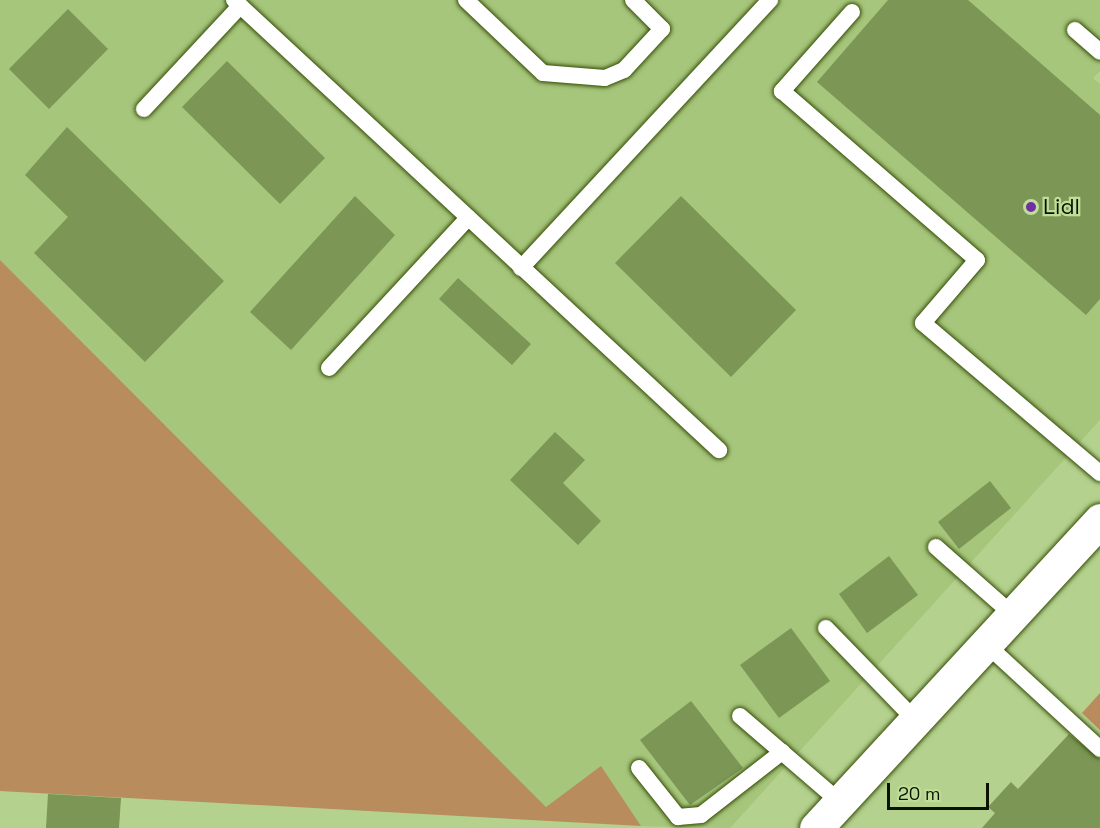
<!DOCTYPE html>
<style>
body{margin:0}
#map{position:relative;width:1100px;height:828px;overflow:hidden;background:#b4d18d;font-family:"Space Grotesk",sans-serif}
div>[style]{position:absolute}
.built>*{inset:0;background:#a6c67b}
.green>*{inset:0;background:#b88c5d}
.building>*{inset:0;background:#7b9655}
.roads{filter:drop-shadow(0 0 2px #354d06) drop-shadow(0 0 2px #354d06)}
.service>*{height:16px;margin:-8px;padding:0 8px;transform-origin:8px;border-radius:8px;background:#fff}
.tertiary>*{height:33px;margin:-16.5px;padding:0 16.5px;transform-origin:16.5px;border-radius:16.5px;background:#fff}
.dots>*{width:16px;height:16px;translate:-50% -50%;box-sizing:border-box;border:3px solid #c0de9a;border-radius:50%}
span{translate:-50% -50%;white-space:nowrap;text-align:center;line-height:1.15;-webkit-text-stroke:4.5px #c0de9a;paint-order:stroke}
.poi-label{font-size:22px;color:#0a1300}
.left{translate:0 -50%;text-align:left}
.scale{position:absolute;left:887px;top:783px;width:102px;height:27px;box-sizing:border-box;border:3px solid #0a1300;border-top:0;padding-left:8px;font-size:18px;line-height:21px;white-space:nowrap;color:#0a1300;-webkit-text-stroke:4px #c0de9a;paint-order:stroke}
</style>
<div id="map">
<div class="built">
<div style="clip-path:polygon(0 0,1100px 0,1100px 71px,1093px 78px,1100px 84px,1100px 420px,730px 828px,641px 826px,601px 767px,546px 807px,0 260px)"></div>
</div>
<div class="green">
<div style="clip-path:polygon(0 260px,546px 807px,601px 766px,641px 826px,0 791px)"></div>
<div style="clip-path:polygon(1100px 693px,1100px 730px,1082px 713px)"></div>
</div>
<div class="building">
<div style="clip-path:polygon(888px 0,968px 0,1100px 115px,1100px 299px,1086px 315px,817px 82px)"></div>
<div style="clip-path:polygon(68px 9px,108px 49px,49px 109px,9px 69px)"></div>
<div style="clip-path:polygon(227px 61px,325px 158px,280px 204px,182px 107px)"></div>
<div style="clip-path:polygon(67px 127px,224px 281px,145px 362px,34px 253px,68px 217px,25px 175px)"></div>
<div style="clip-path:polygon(355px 196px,395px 235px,291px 350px,250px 312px)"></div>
<div style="clip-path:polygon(681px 196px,796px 310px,731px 377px,615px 263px)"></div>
<div style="clip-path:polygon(458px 278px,531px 344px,512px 365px,439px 299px)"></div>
<div style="clip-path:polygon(555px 432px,585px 460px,563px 483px,601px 521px,578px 545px,510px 480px)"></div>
<div style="clip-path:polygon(990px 481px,1011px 508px,959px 549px,938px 522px)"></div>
<div style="clip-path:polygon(889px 556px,918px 595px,867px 633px,839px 594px)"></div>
<div style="clip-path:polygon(791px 628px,830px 681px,779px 718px,740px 665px)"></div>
<div style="clip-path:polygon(691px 701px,743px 768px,690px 805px,640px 740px)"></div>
<div style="clip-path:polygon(1069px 734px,1100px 759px,1100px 828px,982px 828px,995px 813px,988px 807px,1011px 782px,1018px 789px)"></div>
<div style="clip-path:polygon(48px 794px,121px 798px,119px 828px,46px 828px)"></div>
</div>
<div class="roads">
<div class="service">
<div style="left:234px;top:0;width:662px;rotate:42.86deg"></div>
<div style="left:466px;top:0;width:106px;rotate:43.5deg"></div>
<div style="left:543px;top:73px;width:62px;rotate:4.6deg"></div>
<div style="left:605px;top:78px;width:21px;rotate:-23deg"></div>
<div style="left:624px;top:70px;width:56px;rotate:-47.2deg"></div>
<div style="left:662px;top:29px;width:41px;rotate:-135deg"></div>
<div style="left:852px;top:12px;width:106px;rotate:131.5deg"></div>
<div style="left:782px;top:91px;width:258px;rotate:40.9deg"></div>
<div style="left:977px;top:260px;width:83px;rotate:130.6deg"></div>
<div style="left:923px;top:323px;width:232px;rotate:40.3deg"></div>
<div style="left:1075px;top:30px;width:33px;rotate:41deg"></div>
<div style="left:144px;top:109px;width:141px;rotate:-47deg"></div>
<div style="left:521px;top:268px;width:366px;rotate:-47.1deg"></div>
<div style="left:329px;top:368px;width:205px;rotate:-47.2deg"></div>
<div style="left:936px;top:547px;width:103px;rotate:41.4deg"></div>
<div style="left:826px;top:628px;width:128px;rotate:45.9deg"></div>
<div style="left:986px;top:644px;width:155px;rotate:42.6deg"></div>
<div style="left:740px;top:716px;width:132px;rotate:40.7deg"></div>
<div style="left:639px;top:768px;width:63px;rotate:51.5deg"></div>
<div style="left:678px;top:817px;width:23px;rotate:-5deg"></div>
<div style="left:701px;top:815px;width:103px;rotate:-37.9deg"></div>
</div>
<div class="tertiary">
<div style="left:816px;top:828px;width:419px;rotate:-47.3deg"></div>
</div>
</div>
<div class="dots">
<div style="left:1031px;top:207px;background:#722ea3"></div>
</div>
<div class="poi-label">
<span class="left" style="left:1043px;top:207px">Lidl</span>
</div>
<div class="scale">20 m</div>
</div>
